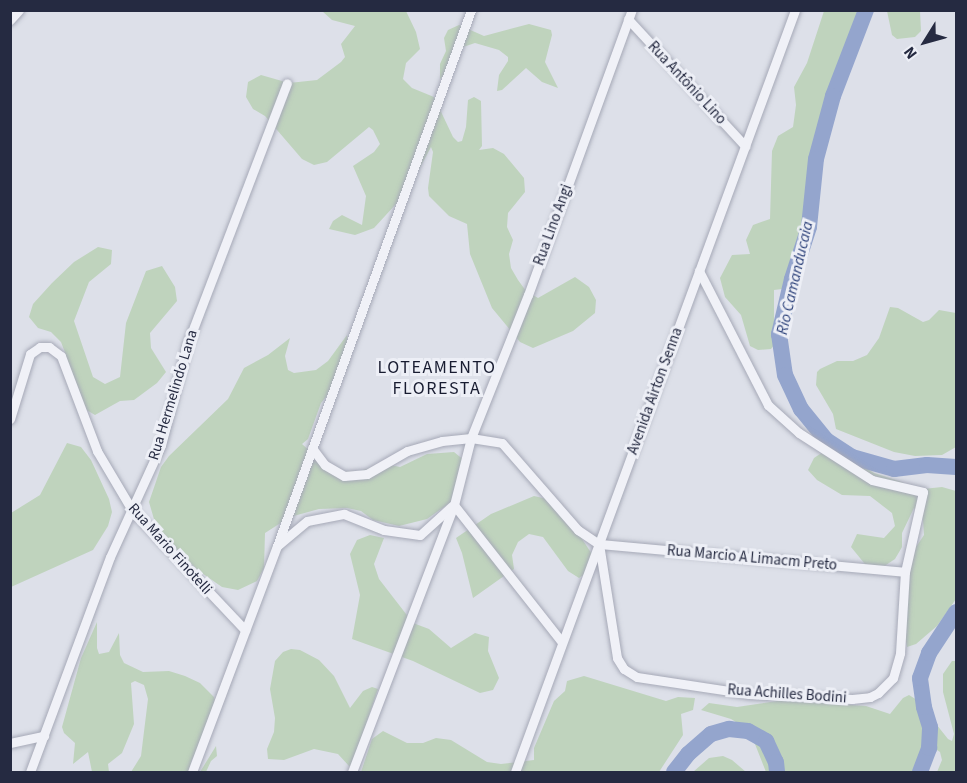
<!DOCTYPE html>
<meta charset="utf-8">
<style>
body{margin:0}
#map{position:relative;width:967px;height:783px;overflow:hidden;background:#dde0e9;font-family:"Source Sans 3",sans-serif}
div>[style]{position:absolute}
.green>*{inset:0;background:#bfd3bd}
.river>*{height:16px;margin:-8px;padding:0 8px;transform-origin:8px;border-radius:8px;background:#94a5cd}
.roads{filter:drop-shadow(0 0 2px #a6a9b7) drop-shadow(0 0 2px #a6a9b7)}
.minor>*{height:9px;margin:-4.5px;padding:0 4.5px;transform-origin:4.5px;border-radius:4.5px;background:#f0f1f7}
span{translate:-50% -50%;white-space:nowrap;text-align:center;line-height:1.15;-webkit-text-stroke:6px #edeff6;paint-order:stroke}
.street-label{font-size:15px;color:#252a41}
.water-label{font-size:16px;color:#2b4079;font-style:italic}
.quarter-label{font-size:18px;color:#181c31;letter-spacing:1.5px}
.frame{position:absolute;inset:0;border:12px solid #252a41;pointer-events:none}
.north{position:absolute;left:895px;top:12px;width:60px;height:60px;-webkit-text-stroke:4px #edeff6;paint-order:stroke;rotate:233deg;font-size:16px;font-weight:700;line-height:24px;text-align:center;color:#252a41}
.north::after{content:'';display:block;margin:auto;width:21px;height:27px;background:#252a41;clip-path:polygon(50% 0,100% 100%,50% 72%,0 100%)}
</style>
<div id="map">
<div class="green">
<div style="clip-path:polygon(322px 11px,406px 11px,416px 32px,420px 49px,406px 63px,403px 79px,412px 88px,434px 97px,453px 137px,458px 142px,462px 141px,466px 127px,468px 100px,474px 97px,481px 101px,482px 146px,479px 150px,493px 148px,504px 154px,524px 178px,525px 192px,508px 213px,507px 227px,513px 240px,509px 254px,511px 268px,518px 280px,526px 291px,538px 298px,575px 277px,589px 287px,596px 300px,595px 313px,573px 331px,533px 348px,520px 342px,492px 308px,470px 254px,467px 224px,449px 216px,429px 196px,428px 188px,433px 152px,431px 147px,407px 192px,374px 228px,355px 235px,329px 229px,333px 221px,342px 215px,362px 225px,366px 196px,353px 166px,374px 152px,380px 144px,373px 130px,369px 127px,327px 162px,314px 165px,302px 159px,265px 116px,253px 109px,246px 97px,248px 82px,261px 75px,289px 83px,317px 80px,341px 62px,345px 57px,341px 44px,355px 26px,332px 20px)"></div>
<div style="clip-path:polygon(824px 11px,864px 11px,845px 80px,826px 123px,818px 157px,820px 196px,816px 211px,796px 268px,782px 289px,774px 290px,774px 345px,771px 349px,758px 350px,750px 346px,741px 315px,725px 297px,720px 278px,732px 255px,750px 254px,746px 240px,753px 225px,770px 219px,772px 151px,778px 136px,793px 127px,796px 105px,794px 87px,807px 63px)"></div>
<div style="clip-path:polygon(887px 11px,920px 11px,921px 31px,915px 37px,897px 39px,892px 35px)"></div>
<div style="clip-path:polygon(529px 24px,551px 30px,552px 35px,545px 62px,558px 88px,542px 82px,526px 68px,502px 90px,497px 91px,499px 75px,508px 61px,508px 57px,499px 50px,475px 43px,460px 48px,446px 73px,440px 79px,440px 64px,446px 51px,444px 38px,448px 30px,459px 25px,484px 36px)"></div>
<div style="clip-path:polygon(98px 247px,112px 250px,111px 264px,89px 282px,74px 321px,93px 377px,105px 384px,120px 377px,126px 323px,146px 271px,162px 266px,175px 287px,177px 301px,150px 333px,151px 348px,166px 372px,157px 383px,134px 400px,120px 401px,95px 415px,83px 408px,67px 371px,66px 355px,61px 342px,51px 332px,38px 328px,29px 317px,33px 304px,52px 283px,74px 262px)"></div>
<div style="clip-path:polygon(890px 307px,898px 308px,923px 322px,929px 320px,939px 310px,956px 313px,956px 447px,942px 455px,915px 456px,894px 452px,836px 429px,833px 414px,816px 385px,817px 372px,820px 369px,837px 361px,853px 361px,867px 355px,879px 338px)"></div>
<div style="clip-path:polygon(347px 335px,349px 351px,331px 391px,321px 403px,308px 439px,302px 444px,333px 472px,359px 471px,386px 464px,400px 467px,427px 454px,454px 452px,465px 461px,451px 502px,427px 519px,399px 526px,373px 520px,361px 511px,347px 508px,319px 509px,290px 517px,265px 533px,264px 568px,257px 581px,238px 590px,222px 587px,199px 571px,158px 533px,149px 502px,161px 467px,169px 456px,228px 399px,244px 368px,268px 355px,290px 338px,285px 356px,288px 370px,294px 373px,316px 370px,328px 361px)"></div>
<div style="clip-path:polygon(67px 443px,81px 447px,91px 460px,109px 499px,112px 512px,108px 526px,93px 550px,11px 587px,11px 513px,40px 495px)"></div>
<div style="clip-path:polygon(826px 450px,840px 451px,874px 473px,902px 482px,914px 490px,942px 487px,956px 491px,956px 599px,937px 626px,916px 644px,907px 647px,903px 627px,908px 559px,924px 535px,923px 520px,914px 508px,902px 533px,902px 547px,895px 559px,883px 567px,869px 569px,851px 547px,857px 534px,884px 538px,895px 526px,892px 513px,870px 496px,842px 495px,817px 480px,808px 470px,814px 458px)"></div>
<div style="clip-path:polygon(534px 496px,547px 499px,576px 530px,592px 554px,592px 569px,579px 578px,568px 571px,543px 537px,529px 534px,518px 542px,512px 555px,514px 569px,473px 598px,462px 553px,456px 538px,491px 514px)"></div>
<div style="clip-path:polygon(370px 535px,384px 538px,374px 564px,379px 579px,413px 623px,429px 629px,451px 648px,475px 633px,489px 637px,488px 651px,499px 678px,493px 690px,480px 693px,413px 661px,352px 639px,360px 595px,350px 554px,357px 540px)"></div>
<div style="clip-path:polygon(97px 622px,97px 648px,99px 654px,109px 652px,119px 633px,120px 655px,124px 663px,143px 672px,169px 671px,185px 676px,200px 683px,214px 697px,216px 705px,213px 722px,191px 762px,189px 772px,131px 772px,141px 756px,148px 699px,144px 685px,135px 681px,131px 683px,134px 724px,122px 753px,108px 764px,109px 772px,92px 772px,88px 752px,73px 764px,75px 743px,64px 733px,62px 727px,81px 658px)"></div>
<div style="clip-path:polygon(291px 649px,300px 650px,319px 660px,334px 676px,350px 708px,363px 691px,372px 687px,378px 689px,352px 766px,349px 766px,338px 754px,314px 749px,284px 760px,268px 759px,267px 749px,274px 732px,275px 718px,270px 689px,275px 661px,283px 652px)"></div>
<div style="clip-path:polygon(952px 661px,956px 661px,956px 772px,937px 772px,942px 760px,940px 752px,934px 748px,923px 757px,914px 772px,766px 772px,753px 739px,744px 727px,731px 719px,701px 710px,709px 703px,737px 707px,784px 700px,866px 706px,890px 714px,903px 698px,909px 695px,917px 700px,948px 739px,952px 741px,954px 734px,943px 692px,943px 674px)"></div>
<div style="clip-path:polygon(584px 676px,666px 701px,678px 697px,695px 698px,693px 710px,681px 714px,683px 735px,659px 772px,361px 772px,372px 739px,383px 731px,407px 743px,423px 743px,436px 738px,451px 740px,487px 762px,501px 764px,534px 760px,534px 748px,554px 701px,565px 691px,567px 681px)"></div>
<div style="clip-path:polygon(216px 746px,217px 756px,211px 761px,206px 772px,200px 772px)"></div>
<div style="clip-path:polygon(723px 756px,732px 760px,746px 772px,693px 772px,709px 758px)"></div>
</div>
<div class="river">
<div style="left:866px;top:10px;width:92px;rotate:111deg"></div>
<div style="left:833px;top:96px;width:65px;rotate:105.1deg"></div>
<div style="left:816px;top:159px;width:68px;rotate:95.9deg"></div>
<div style="left:809px;top:227px;width:55px;rotate:108.1deg"></div>
<div style="left:792px;top:279px;width:57px;rotate:103.3deg"></div>
<div style="left:779px;top:334px;width:41px;rotate:81.7deg"></div>
<div style="left:785px;top:375px;width:38px;rotate:65deg"></div>
<div style="left:801px;top:409px;width:40px;rotate:51deg"></div>
<div style="left:826px;top:440px;width:31px;rotate:33deg"></div>
<div style="left:852px;top:457px;width:44px;rotate:15.9deg"></div>
<div style="left:894px;top:469px;width:33px;rotate:-7deg"></div>
<div style="left:927px;top:465px;width:29px;rotate:4deg"></div>
<div style="left:674px;top:772px;width:23px;rotate:-52deg"></div>
<div style="left:688px;top:754px;width:30px;rotate:-41deg"></div>
<div style="left:711px;top:734px;width:19px;rotate:-16deg"></div>
<div style="left:729px;top:729px;width:19px;rotate:6deg"></div>
<div style="left:748px;top:731px;width:21px;rotate:29deg"></div>
<div style="left:766px;top:741px;width:23px;rotate:65deg"></div>
<div style="left:776px;top:762px;width:10px;rotate:84deg"></div>
<div style="left:920px;top:772px;width:26px;rotate:-69deg"></div>
<div style="left:929px;top:748px;width:21px;rotate:-87deg"></div>
<div style="left:930px;top:727px;width:21px;rotate:-107deg"></div>
<div style="left:924px;top:707px;width:29px;rotate:-98deg"></div>
<div style="left:920px;top:678px;width:27px;rotate:-70deg"></div>
<div style="left:929px;top:653px;width:49px;rotate:-56.6deg"></div>
</div>
<div class="roads">
<div class="minor">
<div style="left:628px;top:19px;width:173px;rotate:47.3deg"></div>
<div style="left:10px;top:20px;width:13px;rotate:-48deg"></div>
<div style="left:10px;top:419px;width:68px;rotate:-72.9deg"></div>
<div style="left:30px;top:354px;width:12px;rotate:-35deg"></div>
<div style="left:40px;top:347px;width:9px"></div>
<div style="left:49px;top:347px;width:15px;rotate:37deg"></div>
<div style="left:61px;top:356px;width:102px;rotate:69.2deg"></div>
<div style="left:97px;top:451px;width:69px;rotate:59.3deg"></div>
<div style="left:132px;top:510px;width:165px;rotate:46.7deg"></div>
<div style="left:312px;top:448px;width:21px;rotate:53deg"></div>
<div style="left:325px;top:465px;width:22px;rotate:30deg"></div>
<div style="left:344px;top:476px;width:23px;rotate:-5deg"></div>
<div style="left:367px;top:474px;width:46px;rotate:-29.9deg"></div>
<div style="left:407px;top:451px;width:36px;rotate:-16deg"></div>
<div style="left:442px;top:441px;width:29px;rotate:-6deg"></div>
<div style="left:471px;top:438px;width:31px;rotate:9deg"></div>
<div style="left:502px;top:443px;width:116px;rotate:48.9deg"></div>
<div style="left:578px;top:530px;width:25px;rotate:34deg"></div>
<div style="left:599px;top:544px;width:307px;rotate:5.2deg"></div>
<div style="left:454px;top:505px;width:174px;rotate:51.8deg"></div>
<div style="left:599px;top:544px;width:115px;rotate:81deg"></div>
<div style="left:617px;top:658px;width:13px;rotate:58deg"></div>
<div style="left:624px;top:669px;width:15px;rotate:32deg"></div>
<div style="left:637px;top:677px;width:113px;rotate:8.6deg"></div>
<div style="left:749px;top:694px;width:103px;rotate:2.8deg"></div>
<div style="left:852px;top:699px;width:18px;rotate:-6deg"></div>
<div style="left:870px;top:697px;width:9px;rotate:-27deg"></div>
<div style="left:878px;top:693px;width:21px;rotate:-45deg"></div>
<div style="left:893px;top:678px;width:26px;rotate:-74deg"></div>
<div style="left:900px;top:653px;width:81px;rotate:-86.5deg"></div>
<div style="left:905px;top:572px;width:82px;rotate:-77.3deg"></div>
<div style="left:923px;top:492px;width:52px;rotate:-166.8deg"></div>
<div style="left:872px;top:480px;width:87px;rotate:-147.2deg"></div>
<div style="left:799px;top:433px;width:42px;rotate:-137.9deg"></div>
<div style="left:768px;top:405px;width:151px;rotate:-117.2deg"></div>
<div style="left:277px;top:546px;width:570px;rotate:-70.1deg"></div>
<div style="left:10px;top:743px;width:35px;rotate:-12deg"></div>
<div style="left:30px;top:772px;width:229px;rotate:-69.6deg"></div>
<div style="left:110px;top:557px;width:123px;rotate:-65.5deg"></div>
<div style="left:161px;top:445px;width:103px;rotate:-75.4deg"></div>
<div style="left:187px;top:345px;width:280px;rotate:-69.1deg"></div>
<div style="left:192px;top:772px;width:241px;rotate:-69.4deg"></div>
<div style="left:277px;top:546px;width:39px;rotate:-40deg"></div>
<div style="left:307px;top:521px;width:38px;rotate:-11deg"></div>
<div style="left:344px;top:514px;width:43px;rotate:21.8deg"></div>
<div style="left:384px;top:530px;width:36px;rotate:8deg"></div>
<div style="left:420px;top:535px;width:43px;rotate:-42.2deg"></div>
<div style="left:352px;top:772px;width:286px;rotate:-69.1deg"></div>
<div style="left:454px;top:505px;width:69px;rotate:-75.8deg"></div>
<div style="left:471px;top:438px;width:154px;rotate:-68.3deg"></div>
<div style="left:528px;top:295px;width:303px;rotate:-70deg"></div>
<div style="left:515px;top:772px;width:812px;rotate:-69.82deg"></div>
</div>
</div>
<div class="street-label">
<span style="left:687px;top:83px;rotate:47deg">Rua Antônio Lino</span>
<span style="left:553px;top:225px;rotate:-70deg">Rua Lino Angi</span>
<span style="left:655px;top:391px;rotate:-70deg">Avenida Airton Senna</span>
<span style="left:173px;top:395px;rotate:-73deg">Rua Hermelindo Lana</span>
<span style="left:170px;top:549px;rotate:48deg">Rua Mario Finotelli</span>
<span style="left:752px;top:558px;rotate:5deg">Rua Marcio A Limacm Preto</span>
<span style="left:787px;top:694px;rotate:4deg">Rua Achilles Bodini</span>
</div>
<div class="water-label">
<span style="left:795px;top:278px;rotate:-77deg">Rio Camanducaia</span>
</div>
<div class="quarter-label">
<span style="left:437px;top:379px">LOTEAMENTO<br>FLORESTA</span>
</div>
<div class="frame"></div>
<div class="north">N</div>
</div>
